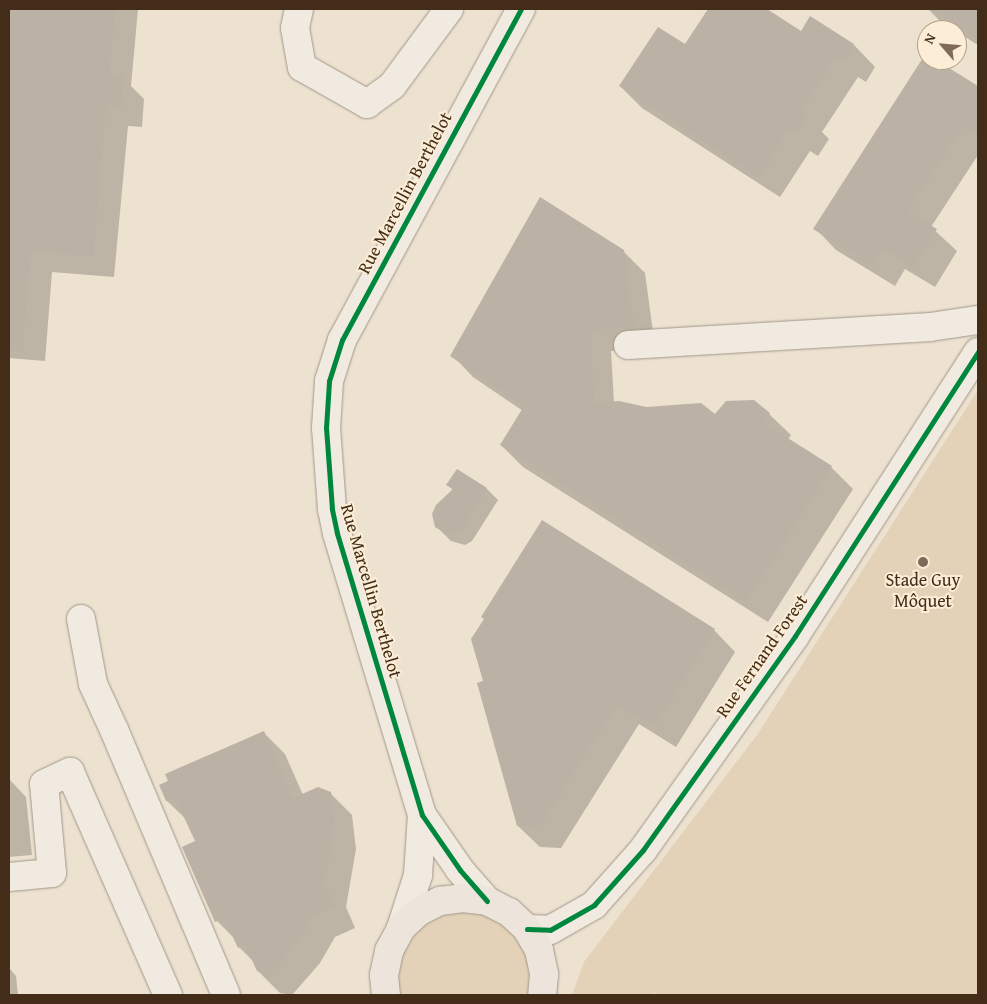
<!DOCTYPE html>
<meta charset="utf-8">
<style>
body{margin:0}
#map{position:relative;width:987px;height:1004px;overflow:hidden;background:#ede1cf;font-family:"Gentium Book Plus",serif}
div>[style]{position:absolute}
.green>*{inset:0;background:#e3d2b8}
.shadow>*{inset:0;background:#0003}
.building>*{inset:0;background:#bbb1a4}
.roads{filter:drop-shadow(0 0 1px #a1978a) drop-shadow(0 0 1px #a1978a)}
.minor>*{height:28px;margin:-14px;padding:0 14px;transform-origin:14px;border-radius:14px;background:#f0eae0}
.major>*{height:28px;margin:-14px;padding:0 14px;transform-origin:14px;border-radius:14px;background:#ede5db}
.cycleway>*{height:5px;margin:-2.5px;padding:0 2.5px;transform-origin:2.5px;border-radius:2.5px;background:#00873e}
.dots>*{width:14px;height:14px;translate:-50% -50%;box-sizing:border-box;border:2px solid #fcedd7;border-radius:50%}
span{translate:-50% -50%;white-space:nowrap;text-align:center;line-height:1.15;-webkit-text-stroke:4px #fcedd7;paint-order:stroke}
.street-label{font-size:18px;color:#432d19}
.poi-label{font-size:18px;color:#432d19}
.frame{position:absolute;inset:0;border:10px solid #432d19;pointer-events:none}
.north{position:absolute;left:917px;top:20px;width:50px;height:50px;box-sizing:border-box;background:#fcedd7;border:1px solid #b2a08b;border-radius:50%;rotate:297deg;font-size:14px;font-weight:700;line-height:20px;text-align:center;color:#432d19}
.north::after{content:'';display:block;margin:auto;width:18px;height:22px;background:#7e6c59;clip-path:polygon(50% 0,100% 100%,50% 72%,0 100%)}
</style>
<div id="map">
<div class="green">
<div style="clip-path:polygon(978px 390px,978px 995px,657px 995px,655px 993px,650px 995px,572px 995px,584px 962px,757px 735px)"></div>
<div style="clip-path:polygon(467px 909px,489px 913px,509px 925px,532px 964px,531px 995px,395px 995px,396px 957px,406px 937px,444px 911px)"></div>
</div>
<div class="shadow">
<div style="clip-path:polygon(9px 9px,138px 9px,131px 86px,144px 99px,142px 127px,128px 126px,114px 277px,52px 272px,45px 361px,9px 358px)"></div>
<div style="clip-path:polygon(709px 9px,765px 9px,801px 32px,811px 18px,854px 45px,875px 67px,866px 82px,858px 77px,822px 132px,829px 139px,818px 156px,810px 151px,780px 197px,642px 108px,620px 86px,685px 46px)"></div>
<div style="clip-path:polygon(928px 9px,978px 9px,978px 45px,941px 22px)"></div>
<div style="clip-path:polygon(926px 55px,927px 60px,934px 60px,978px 88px,978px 155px,931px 227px,957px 251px,935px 287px,905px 269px,895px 286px,836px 250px,815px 228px)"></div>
<div style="clip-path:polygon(623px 251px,645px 273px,655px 347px,611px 351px,614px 403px,715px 416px,769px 414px,791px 435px,788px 440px,831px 467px,853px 489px,768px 622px,523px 467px,501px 445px,523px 411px,473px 377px,452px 355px)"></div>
<div style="clip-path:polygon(457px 471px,487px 489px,498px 500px,472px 541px,465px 545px,451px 541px,440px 530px,454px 491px,448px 485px)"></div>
<div style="clip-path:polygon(714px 630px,735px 652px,676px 747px,639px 724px,561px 848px,540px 847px,518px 826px,479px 684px)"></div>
<div style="clip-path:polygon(263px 732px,285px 754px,303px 795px,330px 793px,352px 815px,356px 849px,346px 907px,355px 928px,335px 937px,320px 963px,292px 995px,280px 993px,258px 971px,254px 962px,239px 947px,236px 940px,217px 921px,196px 842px,187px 820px,167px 801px,161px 785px)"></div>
<div style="clip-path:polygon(9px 779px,26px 797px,32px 855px,9px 857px)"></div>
<div style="clip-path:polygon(9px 968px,16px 976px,18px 995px,9px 995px)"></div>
</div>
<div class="building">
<div style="clip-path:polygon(9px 9px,115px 9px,109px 75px,123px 76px,121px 106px,106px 105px,93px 256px,31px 251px,22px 351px,9px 351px)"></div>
<div style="clip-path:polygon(708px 9px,767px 9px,801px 31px,810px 16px,854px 44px,844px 61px,836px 56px,800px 111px,808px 116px,796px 135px,788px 130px,758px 177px,619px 86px,658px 27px,685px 44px)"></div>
<div style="clip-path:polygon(931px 9px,978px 9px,978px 39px)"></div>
<div style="clip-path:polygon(926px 53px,927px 60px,936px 60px,978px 86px,978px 137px,962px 127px,907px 211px,937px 229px,913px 267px,884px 249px,873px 266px,813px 229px)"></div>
<div style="clip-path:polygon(540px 197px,624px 250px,634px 326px,590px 330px,594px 403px,619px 401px,646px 407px,701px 403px,715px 414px,726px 401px,754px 400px,770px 413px,764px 423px,832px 466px,746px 602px,500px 445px,524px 406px,450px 356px)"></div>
<div style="clip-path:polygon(457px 469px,487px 488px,463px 528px,453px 534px,446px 534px,435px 527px,432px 514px,436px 505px,453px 489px,446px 485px)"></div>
<div style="clip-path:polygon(542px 520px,715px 629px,654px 726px,617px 704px,539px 827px,517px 826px,477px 683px,483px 681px,471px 639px,484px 619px,481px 617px)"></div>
<div style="clip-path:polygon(264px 731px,293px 798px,318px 787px,331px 792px,334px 820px,331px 850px,324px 884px,334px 906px,314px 915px,298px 941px,268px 977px,257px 971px,245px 945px,238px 948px,224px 918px,215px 922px,182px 847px,195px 841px,175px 798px,166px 801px,159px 785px,168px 781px,165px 774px)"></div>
</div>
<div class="roads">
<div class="minor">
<div style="left:299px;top:9px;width:19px;rotate:102deg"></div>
<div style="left:295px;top:28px;width:40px;rotate:80deg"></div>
<div style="left:302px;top:67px;width:75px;rotate:29.6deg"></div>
<div style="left:367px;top:104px;width:31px;rotate:-36deg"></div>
<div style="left:392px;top:86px;width:96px;rotate:-53.5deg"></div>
<div style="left:628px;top:345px;width:303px;rotate:-3.4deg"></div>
<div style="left:930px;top:327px;width:49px;rotate:-8.3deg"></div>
<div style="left:81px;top:619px;width:66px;rotate:79.5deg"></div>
<div style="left:93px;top:684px;width:53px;rotate:65.4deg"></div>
<div style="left:115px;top:732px;width:285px;rotate:67.1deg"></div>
<div style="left:9px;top:877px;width:43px;rotate:-5.3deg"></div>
<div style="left:52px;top:873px;width:89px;rotate:-95.1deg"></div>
<div style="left:44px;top:784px;width:29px;rotate:-25deg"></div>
<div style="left:70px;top:772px;width:244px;rotate:66.3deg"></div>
<div style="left:487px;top:901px;width:41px;rotate:-131.1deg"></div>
<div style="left:460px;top:870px;width:67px;rotate:-124.6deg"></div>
<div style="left:422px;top:815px;width:295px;rotate:-106.8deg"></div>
<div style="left:337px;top:533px;width:25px;rotate:-102deg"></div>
<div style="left:332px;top:509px;width:81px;rotate:-94.2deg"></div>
<div style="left:326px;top:428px;width:47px;rotate:-86.3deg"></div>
<div style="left:329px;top:381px;width:43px;rotate:-72.4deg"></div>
<div style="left:342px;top:340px;width:376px;rotate:-61.6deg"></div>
<div style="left:401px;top:928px;width:56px;rotate:-72.2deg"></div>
<div style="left:418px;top:875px;width:60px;rotate:-86.2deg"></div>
<div style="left:527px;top:929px;width:23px;rotate:2deg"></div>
<div style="left:550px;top:930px;width:51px;rotate:-29.6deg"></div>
<div style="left:594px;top:905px;width:74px;rotate:-48.3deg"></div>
<div style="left:643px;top:850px;width:262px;rotate:-54.6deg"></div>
<div style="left:795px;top:636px;width:338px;rotate:-57.2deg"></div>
</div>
<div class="major">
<div style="left:386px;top:995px;width:20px;rotate:-96deg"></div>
<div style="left:384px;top:975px;width:25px;rotate:-78deg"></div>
<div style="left:389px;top:951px;width:26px;rotate:-62deg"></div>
<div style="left:401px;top:928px;width:23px;rotate:-43deg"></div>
<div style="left:418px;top:912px;width:25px;rotate:-27deg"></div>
<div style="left:440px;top:901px;width:23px;rotate:-7deg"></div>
<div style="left:463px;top:898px;width:24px;rotate:7deg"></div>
<div style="left:487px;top:901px;width:25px;rotate:27deg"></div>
<div style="left:509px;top:912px;width:25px;rotate:43deg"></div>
<div style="left:527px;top:929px;width:24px;rotate:60deg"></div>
<div style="left:539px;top:950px;width:25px;rotate:78deg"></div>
<div style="left:544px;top:974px;width:21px;rotate:95deg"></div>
</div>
</div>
<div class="cycleway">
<div style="left:487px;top:901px;width:41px;rotate:-131.1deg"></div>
<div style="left:460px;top:870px;width:67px;rotate:-124.6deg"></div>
<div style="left:422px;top:815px;width:295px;rotate:-106.8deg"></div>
<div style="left:337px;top:533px;width:25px;rotate:-102deg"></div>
<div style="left:332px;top:509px;width:81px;rotate:-94.2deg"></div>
<div style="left:326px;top:428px;width:47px;rotate:-86.3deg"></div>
<div style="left:329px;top:381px;width:43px;rotate:-72.4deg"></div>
<div style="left:342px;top:340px;width:376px;rotate:-61.6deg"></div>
<div style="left:527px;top:929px;width:23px;rotate:2deg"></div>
<div style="left:550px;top:930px;width:51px;rotate:-29.6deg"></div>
<div style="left:594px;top:905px;width:74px;rotate:-48.3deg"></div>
<div style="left:643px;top:850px;width:262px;rotate:-54.6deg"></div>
<div style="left:795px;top:636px;width:338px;rotate:-57.2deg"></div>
</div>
<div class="dots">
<div style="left:923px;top:562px;background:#7e6c59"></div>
</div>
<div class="street-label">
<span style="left:405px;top:193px;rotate:-62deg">Rue Marcellin Berthelot</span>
<span style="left:371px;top:591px;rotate:74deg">Rue Marcellin Berthelot</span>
<span style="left:762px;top:656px;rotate:-55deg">Rue Fernand Forest</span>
</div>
<div class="poi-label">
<span style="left:923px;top:591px">Stade Guy<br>Môquet</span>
</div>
<div class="frame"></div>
<div class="north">N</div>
</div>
